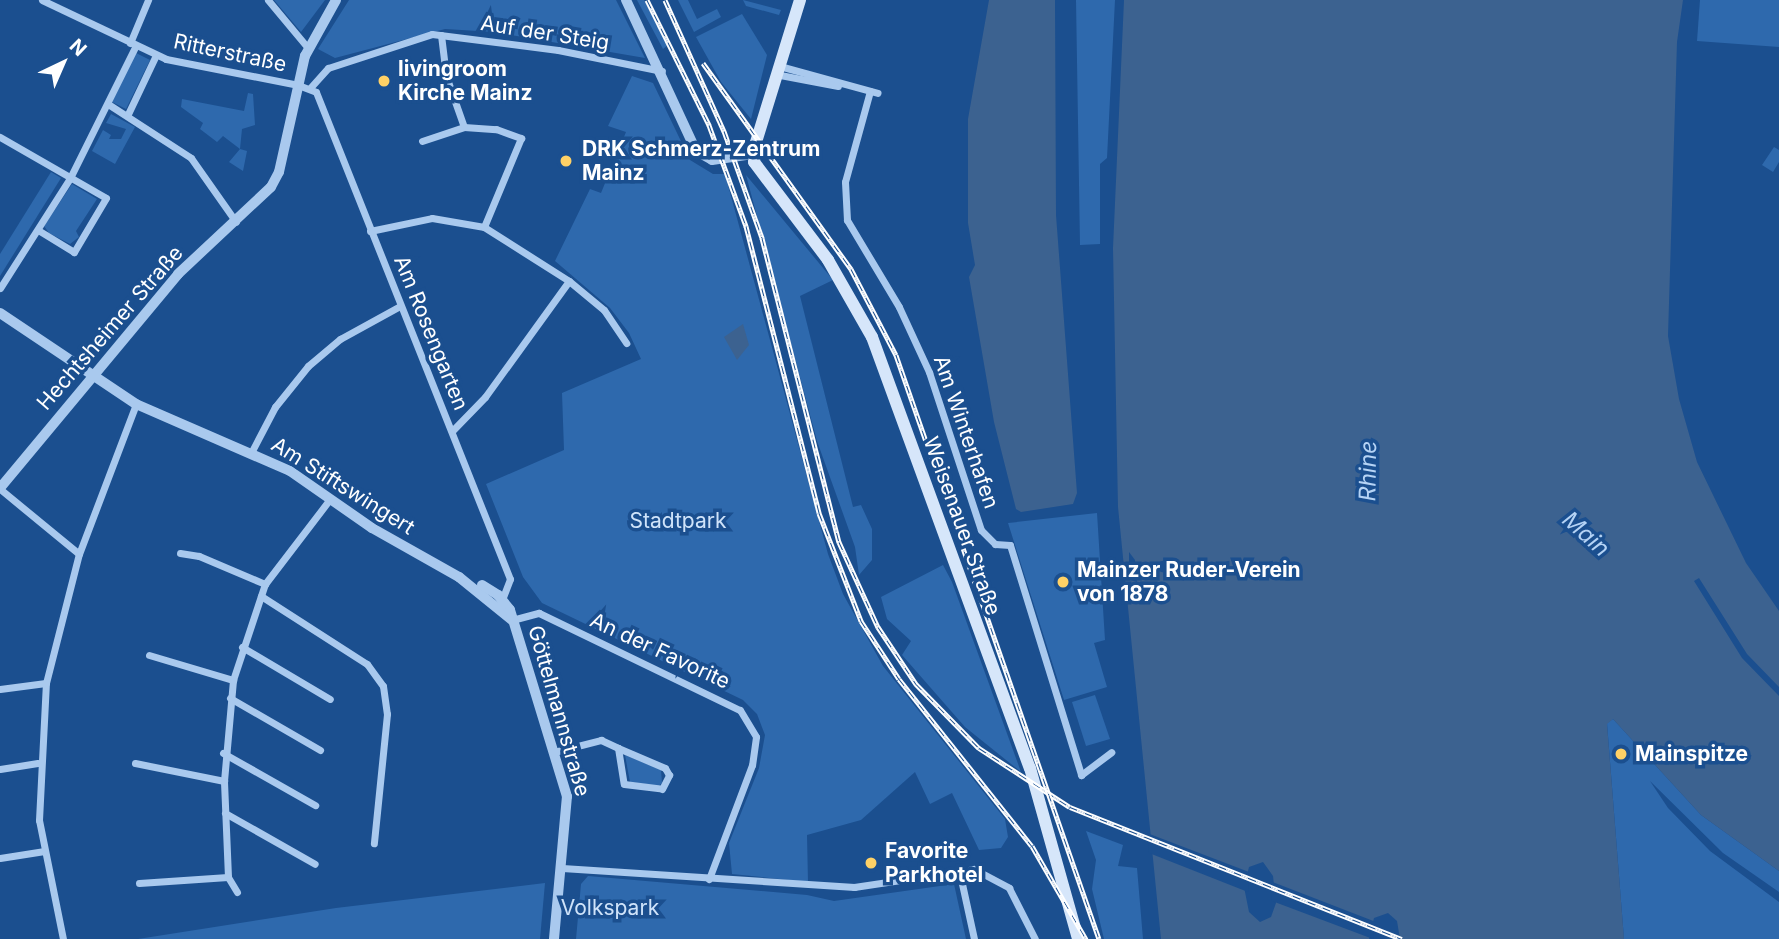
<!DOCTYPE html>
<meta charset="utf-8">
<style>
body{margin:0}
#map{position:relative;width:1779px;height:939px;overflow:hidden;background:#1b4f8f;font-family:Inter,sans-serif}
div>[style]{position:absolute}
.green>*{inset:0;background:#2e69ad}
.water>*{inset:0;background:#3c6290}
.pier>*{inset:0;background:#1b4f8f}
.minor>*{height:7px;margin:-3.5px;padding:0 3.5px;transform-origin:3.5px;border-radius:3.5px;background:#a9c9ee}
.tertiary>*{height:10px;margin:-5px;padding:0 5px;transform-origin:5px;border-radius:5px;background:#a9c9ee}
.secondary>*{height:12px;margin:-6px;padding:0 6px;transform-origin:6px;border-radius:6px;background:#d6e6fa}
.rail>*{height:5px;margin-top:-2.5px;transform-origin:0;background:repeating-linear-gradient(90deg,#1b4f8f 0 8px,#fff 0 16px);box-sizing:border-box;border-block:2px solid #fff}
.dots>*{width:19px;height:19px;translate:-50% -50%;box-sizing:border-box;border:4px solid #1b4f8f;border-radius:50%}
span{translate:-50% -50%;white-space:nowrap;text-align:center;line-height:1.15;-webkit-text-stroke:7px #1b4f8f;paint-order:stroke}
.street-label{font-size:21px;color:#fff}
.poi-label{font-size:21px;color:#fff;font-weight:700}
.left{translate:0 -50%;text-align:left}
.park-label{font-size:21px;color:#cfe3fa}
.water-label{font-size:23px;color:#b5d3f5;font-style:italic}
.north{position:absolute;left:28px;top:28px;width:70px;height:70px;-webkit-text-stroke:5px #1b4f8f;paint-order:stroke;rotate:44deg;font-size:19px;font-weight:700;line-height:28px;text-align:center;color:#fff}
.north::after{content:'';display:block;margin:auto;width:24px;height:32px;background:#fff;clip-path:polygon(50% 0,100% 100%,50% 72%,0 100%)}
</style>
<div id="map">
<div class="green">
<div style="clip-path:polygon(274px 0,325px 0,301px 32px)"></div>
<div style="clip-path:polygon(349px 0,616px 0,645px 58px,494px 32px,445px 29px,335px 58px,318px 49px)"></div>
<div style="clip-path:polygon(637px 0,644px 0,668px 45px,663px 49px)"></div>
<div style="clip-path:polygon(678px 0,688px 0,697px 19px,717px 9px,721px 17px,694px 32px)"></div>
<div style="clip-path:polygon(743px 0,781px 10px,779px 15px,746px 6px)"></div>
<div style="clip-path:polygon(1076px 0,1115px 0,1107px 158px,1100px 164px,1100px 244px,1080px 245px)"></div>
<div style="clip-path:polygon(1700px 0,1779px 0,1779px 47px,1697px 41px)"></div>
<div style="clip-path:polygon(742px 14px,767px 55px,751px 119px,721px 82px,696px 37px)"></div>
<div style="clip-path:polygon(136px 53px,150px 60px,126px 109px,112px 102px)"></div>
<div style="clip-path:polygon(632px 76px,653px 83px,690px 160px,713px 174px,725px 174px,828px 554px,843px 594px,883px 666px,1005px 819px,1008px 837px,1001px 848px,979px 850px,952px 793px,930px 804px,915px 772px,861px 820px,807px 835px,808px 882px,732px 874px,729px 843px,759px 768px,765px 735px,757px 714px,743px 700px,542px 603px,523px 577px,486px 484px,564px 450px,562px 393px,641px 359px,629px 333px,610px 308px,555px 261px,590px 189px,601px 193px,626px 132px,608px 126px)"></div>
<div style="clip-path:polygon(248px 93px,253px 94px,255px 125px,242px 129px,240px 149px,247px 151px,243px 171px,229px 162px,240px 149px,223px 136px,217px 142px,200px 129px,203px 123px,181px 107px,182px 99px,244px 111px)"></div>
<div style="clip-path:polygon(111px 114px,135px 127px,115px 164px,92px 151px,103px 130px,111px 135px,109px 139px,121px 139px,126px 129px,106px 123px)"></div>
<div style="clip-path:polygon(1774px 147px,1779px 150px,1779px 162px,1773px 172px,1762px 165px)"></div>
<div style="clip-path:polygon(51px 172px,61px 178px,0 276px,0 254px)"></div>
<div style="clip-path:polygon(746px 175px,833px 280px,800px 296px,853px 507px,861px 505px,872px 529px,872px 560px,859px 575px,855px 547px,817px 441px)"></div>
<div style="clip-path:polygon(72px 184px,97px 199px,76px 231px,79px 237px,70px 244px,49px 233px,44px 226px)"></div>
<div style="clip-path:polygon(1097px 513px,1105px 640px,1094px 643px,1107px 687px,1064px 700px,1008px 523px)"></div>
<div style="clip-path:polygon(943px 565px,952px 582px,1021px 772px,965px 727px,902px 655px,911px 641px,887px 619px,881px 597px)"></div>
<div style="clip-path:polygon(1095px 695px,1110px 739px,1086px 746px,1072px 702px)"></div>
<div style="clip-path:polygon(1613px 719px,1701px 815px,1779px 871px,1779px 892px,1723px 853px,1650px 781px,1668px 808px,1710px 851px,1779px 902px,1779px 939px,1624px 939px,1607px 723px)"></div>
<div style="clip-path:polygon(625px 755px,661px 770px,662px 783px,659px 786px,630px 782px)"></div>
<div style="clip-path:polygon(1086px 831px,1123px 845px,1118px 866px,1137px 868px,1143px 939px,1104px 939px,1092px 889px,1096px 860px)"></div>
<div style="clip-path:polygon(588px 876px,807px 895px,834px 901px,954px 884px,966px 939px,576px 939px,581px 884px)"></div>
<div style="clip-path:polygon(545px 883px,540px 939px,138px 939px,336px 908px)"></div>
</div>
<div class="water">
<div style="clip-path:polygon(989px 0,1055px 0,1056px 215px,1077px 493px,1073px 504px,1021px 512px,1016px 509px,994px 422px,969px 277px,975px 265px,968px 223px,968px 119px)"></div>
<div style="clip-path:polygon(evenodd,1124px 0,1683px 0,1677px 42px,1668px 336px,1679px 399px,1697px 462px,1746px 563px,1779px 611px,1779px 687px,1747px 654px,1699px 578px,1694px 581px,1742px 658px,1779px 696px,1779px 871px,1701px 815px,1613px 719px,1607px 724px,1624px 939px,1400px 939px,1397px 921px,1388px 913px,1374px 918px,1369px 939px,1161px 939px,1118px 507px,1113px 248px,1124px 0,1263px 862px,1273px 876px,1276px 903px,1271px 917px,1260px 922px,1249px 912px,1244px 887px,1249px 867px,1263px 862px)"></div>
<div style="clip-path:polygon(743px 324px,749px 345px,737px 360px,724px 337px)"></div>
</div>
<div class="pier">
<div style="clip-path:polygon(1129px 552px,1135px 560px,1137px 582px,1122px 577px,1130px 574px,1129px 569px,1122px 568px,1129px 566px)"></div>
<div style="clip-path:polygon(1147px 833px,1249px 872px,1248px 892px,1149px 853px)"></div>
<div style="clip-path:polygon(1270px 881px,1376px 922px,1373px 939px,1272px 901px)"></div>
</div>
<div class="minor">
<div style="left:42px;top:0;width:137px;rotate:25.4deg"></div>
<div style="left:166px;top:59px;width:135px;rotate:11.1deg"></div>
<div style="left:298px;top:85px;width:19px;rotate:21deg"></div>
<div style="left:316px;top:92px;width:524px;rotate:68.28deg"></div>
<div style="left:510px;top:579px;width:26px;rotate:111deg"></div>
<div style="left:268px;top:0;width:62px;rotate:50.2deg"></div>
<div style="left:441px;top:35px;width:41px;rotate:83deg"></div>
<div style="left:446px;top:76px;width:54px;rotate:70.6deg"></div>
<div style="left:464px;top:127px;width:32px;rotate:4deg"></div>
<div style="left:496px;top:129px;width:27px;rotate:20deg"></div>
<div style="left:521px;top:138px;width:96px;rotate:112.6deg"></div>
<div style="left:130px;top:43px;width:47px;rotate:-67.3deg"></div>
<div style="left:783px;top:67px;width:98px;rotate:15.3deg"></div>
<div style="left:780px;top:75px;width:59px;rotate:10.7deg"></div>
<div style="left:310px;top:88px;width:27px;rotate:-48deg"></div>
<div style="left:328px;top:68px;width:109px;rotate:-18.1deg"></div>
<div style="left:432px;top:34px;width:127px;rotate:7.2deg"></div>
<div style="left:558px;top:50px;width:106px;rotate:11.4deg"></div>
<div style="left:870px;top:91px;width:94px;rotate:105.4deg"></div>
<div style="left:845px;top:182px;width:38px;rotate:87deg"></div>
<div style="left:847px;top:220px;width:101px;rotate:59.1deg"></div>
<div style="left:899px;top:307px;width:72px;rotate:65.2deg"></div>
<div style="left:929px;top:372px;width:166px;rotate:71.8deg"></div>
<div style="left:981px;top:530px;width:20px;rotate:45deg"></div>
<div style="left:995px;top:544px;width:15px;rotate:4deg"></div>
<div style="left:1010px;top:545px;width:241px;rotate:72.8deg"></div>
<div style="left:1081px;top:775px;width:38px;rotate:-37deg"></div>
<div style="left:108px;top:104px;width:99px;rotate:33deg"></div>
<div style="left:191px;top:158px;width:78px;rotate:54.9deg"></div>
<div style="left:128px;top:114px;width:65px;rotate:-64.6deg"></div>
<div style="left:0;top:137px;width:122px;rotate:29.9deg"></div>
<div style="left:106px;top:198px;width:63px;rotate:120.7deg"></div>
<div style="left:74px;top:252px;width:42px;rotate:-148.6deg"></div>
<div style="left:422px;top:141px;width:44px;rotate:-18.4deg"></div>
<div style="left:370px;top:231px;width:63px;rotate:-11.8deg"></div>
<div style="left:432px;top:218px;width:53px;rotate:9.8deg"></div>
<div style="left:484px;top:227px;width:101px;rotate:32.4deg"></div>
<div style="left:569px;top:281px;width:45px;rotate:39.6deg"></div>
<div style="left:604px;top:310px;width:40px;rotate:56deg"></div>
<div style="left:0;top:288px;width:130px;rotate:-57.5deg"></div>
<div style="left:70px;top:178px;width:148px;rotate:-63.6deg"></div>
<div style="left:453px;top:430px;width:46px;rotate:-45.9deg"></div>
<div style="left:485px;top:397px;width:143px;rotate:-54.1deg"></div>
<div style="left:252px;top:451px;width:50px;rotate:-62.4deg"></div>
<div style="left:275px;top:407px;width:53px;rotate:-51.2deg"></div>
<div style="left:308px;top:366px;width:42px;rotate:-40.2deg"></div>
<div style="left:340px;top:339px;width:68px;rotate:-28.8deg"></div>
<div style="left:0;top:489px;width:102px;rotate:39.4deg"></div>
<div style="left:180px;top:553px;width:19px;rotate:9deg"></div>
<div style="left:199px;top:556px;width:72px;rotate:23deg"></div>
<div style="left:261px;top:596px;width:126px;rotate:32.7deg"></div>
<div style="left:367px;top:664px;width:27px;rotate:54deg"></div>
<div style="left:383px;top:686px;width:28px;rotate:82deg"></div>
<div style="left:387px;top:714px;width:130px;rotate:95.8deg"></div>
<div style="left:512px;top:620px;width:28px;rotate:-15deg"></div>
<div style="left:539px;top:613px;width:223px;rotate:25.8deg"></div>
<div style="left:740px;top:710px;width:31px;rotate:59deg"></div>
<div style="left:756px;top:737px;width:28px;rotate:98deg"></div>
<div style="left:752px;top:765px;width:122px;rotate:110.7deg"></div>
<div style="left:242px;top:647px;width:102px;rotate:30.6deg"></div>
<div style="left:149px;top:655px;width:88px;rotate:16.6deg"></div>
<div style="left:0;top:689px;width:46px;rotate:-7.4deg"></div>
<div style="left:230px;top:698px;width:104px;rotate:30deg"></div>
<div style="left:554px;top:752px;width:49px;rotate:-14.3deg"></div>
<div style="left:601px;top:740px;width:19px;rotate:25deg"></div>
<div style="left:618px;top:748px;width:36px;rotate:81deg"></div>
<div style="left:624px;top:784px;width:38px;rotate:7deg"></div>
<div style="left:662px;top:789px;width:16px;rotate:-63deg"></div>
<div style="left:669px;top:775px;width:8px;rotate:-120deg"></div>
<div style="left:665px;top:768px;width:51px;rotate:-156.9deg"></div>
<div style="left:223px;top:753px;width:106px;rotate:29.5deg"></div>
<div style="left:135px;top:763px;width:91px;rotate:11.4deg"></div>
<div style="left:0;top:769px;width:38px;rotate:-9deg"></div>
<div style="left:225px;top:813px;width:103px;rotate:29.5deg"></div>
<div style="left:0;top:858px;width:45px;rotate:-9deg"></div>
<div style="left:562px;top:868px;width:293px;rotate:3.7deg"></div>
<div style="left:854px;top:887px;width:121px;rotate:-8.5deg"></div>
<div style="left:974px;top:869px;width:40px;rotate:28deg"></div>
<div style="left:1009px;top:888px;width:57px;rotate:63deg"></div>
<div style="left:959px;top:870px;width:71px;rotate:77.7deg"></div>
<div style="left:139px;top:883px;width:89px;rotate:-3.9deg"></div>
<div style="left:237px;top:892px;width:17px;rotate:-121deg"></div>
<div style="left:228px;top:877px;width:96px;rotate:-92.4deg"></div>
<div style="left:224px;top:781px;width:101px;rotate:-84.9deg"></div>
<div style="left:233px;top:680px;width:101px;rotate:-71.6deg"></div>
<div style="left:265px;top:584px;width:107px;rotate:-52.6deg"></div>
<div style="left:63px;top:939px;width:121px;rotate:-101.4deg"></div>
<div style="left:39px;top:820px;width:137px;rotate:-87.1deg"></div>
<div style="left:46px;top:683px;width:133px;rotate:-75.7deg"></div>
<div style="left:79px;top:554px;width:160px;rotate:-69.2deg"></div>
</div>
<div class="tertiary">
<div style="left:626px;top:0;width:166px;rotate:65.1deg"></div>
<div style="left:696px;top:151px;width:18px;rotate:29deg"></div>
<div style="left:712px;top:160px;width:41px;rotate:-8.3deg"></div>
<div style="left:0;top:313px;width:164px;rotate:33.8deg"></div>
<div style="left:136px;top:404px;width:168px;rotate:23.5deg"></div>
<div style="left:290px;top:471px;width:100px;rotate:34.8deg"></div>
<div style="left:372px;top:528px;width:100px;rotate:29.4deg"></div>
<div style="left:459px;top:577px;width:68px;rotate:39.1deg"></div>
<div style="left:0;top:488px;width:278px;rotate:-50.2deg"></div>
<div style="left:178px;top:274px;width:127px;rotate:-43.1deg"></div>
<div style="left:271px;top:187px;width:17px;rotate:-62deg"></div>
<div style="left:279px;top:172px;width:119px;rotate:-77.4deg"></div>
<div style="left:305px;top:56px;width:64px;rotate:-61deg"></div>
<div style="left:482px;top:585px;width:19px;rotate:32deg"></div>
<div style="left:498px;top:595px;width:19px;rotate:51deg"></div>
<div style="left:510px;top:610px;width:195px;rotate:73deg"></div>
<div style="left:567px;top:796px;width:144px;rotate:95.2deg"></div>
</div>
<div class="secondary">
<div style="left:800px;top:0;width:152px;rotate:107.2deg"></div>
<div style="left:755px;top:145px;width:17px;rotate:93deg"></div>
<div style="left:754px;top:162px;width:123px;rotate:52.9deg"></div>
<div style="left:828px;top:260px;width:89px;rotate:60.3deg"></div>
<div style="left:872px;top:337px;width:459px;rotate:69.9deg"></div>
<div style="left:1030px;top:768px;width:178px;rotate:74.3deg"></div>
</div>
<div class="rail">
<div style="left:647px;top:0;width:140px;rotate:63.6deg"></div>
<div style="left:709px;top:125px;width:108px;rotate:69.9deg"></div>
<div style="left:746px;top:226px;width:296px;rotate:75.7deg"></div>
<div style="left:819px;top:513px;width:116px;rotate:68.7deg"></div>
<div style="left:861px;top:621px;width:69px;rotate:56.8deg"></div>
<div style="left:899px;top:679px;width:213px;rotate:51.5deg"></div>
<div style="left:1032px;top:846px;width:108px;rotate:59.9deg"></div>
<div style="left:665px;top:0;width:144px;rotate:65.8deg"></div>
<div style="left:724px;top:131px;width:114px;rotate:70.4deg"></div>
<div style="left:762px;top:238px;width:314px;rotate:75.8deg"></div>
<div style="left:839px;top:542px;width:94px;rotate:65.4deg"></div>
<div style="left:878px;top:627px;width:69px;rotate:56.3deg"></div>
<div style="left:916px;top:684px;width:90px;rotate:45.5deg"></div>
<div style="left:979px;top:748px;width:108px;rotate:33deg"></div>
<div style="left:1070px;top:807px;width:357px;rotate:21.7deg"></div>
<div style="left:703px;top:63px;width:254px;rotate:54.3deg"></div>
<div style="left:851px;top:269px;width:97px;rotate:62.4deg"></div>
<div style="left:896px;top:355px;width:618px;rotate:70.83deg"></div>
</div>
<div class="dots">
<div style="left:384px;top:81px;background:#ffd166"></div>
<div style="left:566px;top:161px;background:#ffd166"></div>
<div style="left:1063px;top:582px;background:#ffd166"></div>
<div style="left:1621px;top:754px;background:#ffd166"></div>
<div style="left:871px;top:863px;background:#ffd166"></div>
</div>
<div class="street-label">
<span style="left:545px;top:33px;rotate:9deg">Auf der Steig</span>
<span style="left:230px;top:53px;rotate:12deg">Ritterstraße</span>
<span style="left:110px;top:328px;rotate:-49deg">Hechtsheimer Straße</span>
<span style="left:431px;top:333px;rotate:68deg">Am Rosengarten</span>
<span style="left:966px;top:432px;rotate:71deg">Am Winterhafen</span>
<span style="left:343px;top:486px;rotate:32deg">Am Stiftswingert</span>
<span style="left:962px;top:526px;rotate:70deg">Weisenauer Straße</span>
<span style="left:660px;top:651px;rotate:25deg">An der Favorite</span>
<span style="left:559px;top:711px;rotate:74deg">Göttelmannstraße</span>
</div>
<div class="poi-label">
<span class="left" style="left:398px;top:81px">livingroom<br>Kirche Mainz</span>
<span class="left" style="left:582px;top:161px">DRK Schmerz-Zentrum<br>Mainz</span>
<span class="left" style="left:1077px;top:582px">Mainzer Ruder-Verein<br>von 1878</span>
<span class="left" style="left:1635px;top:754px">Mainspitze</span>
<span class="left" style="left:885px;top:863px">Favorite<br>Parkhotel</span>
</div>
<div class="park-label">
<span style="left:678px;top:521px">Stadtpark</span>
<span style="left:610px;top:908px">Volkspark</span>
</div>
<div class="water-label">
<span style="left:1368px;top:471px;rotate:-89deg">Rhine</span>
<span style="left:1586px;top:534px;rotate:42deg">Main</span>
</div>
<div class="north">N</div>
</div>
